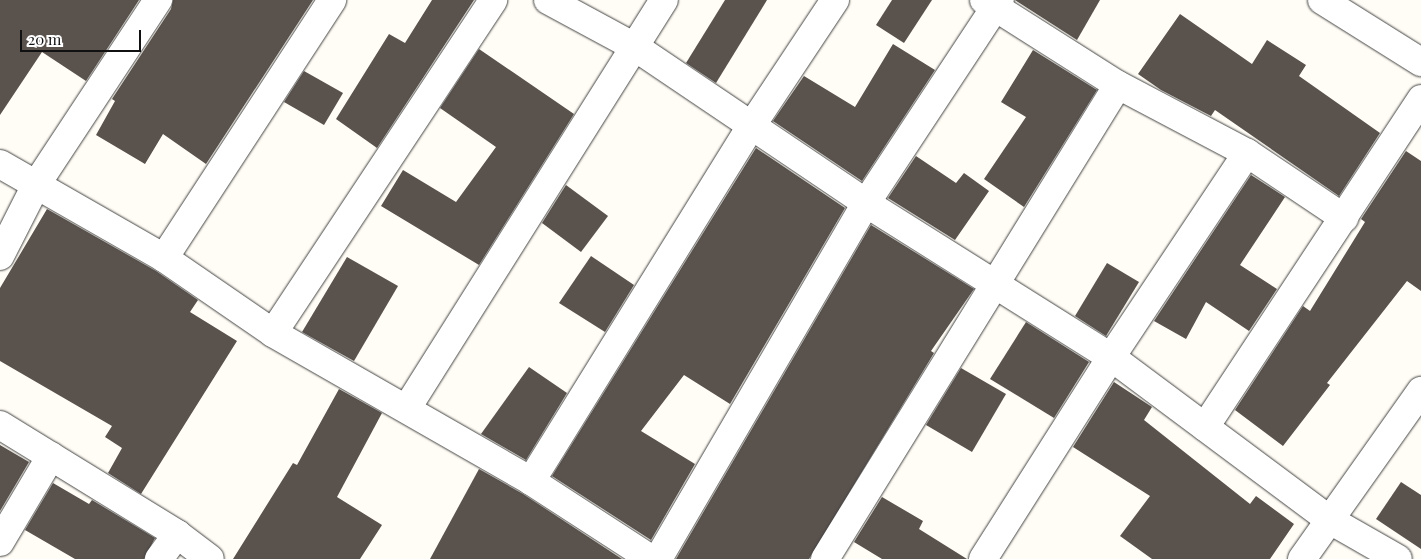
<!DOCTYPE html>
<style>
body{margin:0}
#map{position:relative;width:1421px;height:559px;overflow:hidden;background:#fffdf5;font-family:"Playfair Display",serif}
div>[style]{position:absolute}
.building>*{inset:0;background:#5a524d}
.roads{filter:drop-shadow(0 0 1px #444) drop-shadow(0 0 1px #444)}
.minor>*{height:28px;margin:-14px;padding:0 14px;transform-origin:14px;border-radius:14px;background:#fff}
.tertiary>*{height:28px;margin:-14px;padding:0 14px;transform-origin:14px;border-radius:14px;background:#fff}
span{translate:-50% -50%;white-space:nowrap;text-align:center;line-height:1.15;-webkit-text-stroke:5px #fff;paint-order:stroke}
.scale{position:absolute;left:20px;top:30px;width:121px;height:22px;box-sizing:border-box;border:2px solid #111;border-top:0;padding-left:6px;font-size:15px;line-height:18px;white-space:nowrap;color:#111;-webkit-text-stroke:4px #fff;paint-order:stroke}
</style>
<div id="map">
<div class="building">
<div style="clip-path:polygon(0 0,139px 0,86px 81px,42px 52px,0 115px)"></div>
<div style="clip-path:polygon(173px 0,313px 0,206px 164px,163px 134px,145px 164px,96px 135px,115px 101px,112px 99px,171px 9px)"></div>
<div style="clip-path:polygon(432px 0,474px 0,377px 148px,336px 119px,389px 34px,405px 43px)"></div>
<div style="clip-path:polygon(725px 0,767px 0,716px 83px,686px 63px)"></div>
<div style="clip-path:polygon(892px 0,932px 0,904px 43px,876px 25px)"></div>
<div style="clip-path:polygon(1015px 0,1100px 0,1077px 40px)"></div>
<div style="clip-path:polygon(1180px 14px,1252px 64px,1267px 40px,1306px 65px,1299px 76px,1380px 133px,1339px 196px,1215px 110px,1211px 116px,1161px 90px,1138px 74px)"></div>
<div style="clip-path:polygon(893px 44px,935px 70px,862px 181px,773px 121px,804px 76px,855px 107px)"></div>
<div style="clip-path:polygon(479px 49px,574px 114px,479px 265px,381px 206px,403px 170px,456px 202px,496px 147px,440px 108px)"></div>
<div style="clip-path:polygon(1033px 50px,1097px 90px,1024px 207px,984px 179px,1026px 117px,1001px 102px)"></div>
<div style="clip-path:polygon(304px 71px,343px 93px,324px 125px,284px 102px)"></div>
<div style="clip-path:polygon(756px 148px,845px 208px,730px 404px,684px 375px,641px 431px,695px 464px,651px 540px,552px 476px)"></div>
<div style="clip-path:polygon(1406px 151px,1421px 161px,1421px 291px,1407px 281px,1327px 383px,1330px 385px,1283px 446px,1235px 410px,1303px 306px,1310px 311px,1365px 222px,1361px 219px)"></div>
<div style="clip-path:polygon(916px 156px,956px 183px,964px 173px,989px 191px,955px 240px,888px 198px)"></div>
<div style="clip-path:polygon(1251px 175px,1285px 197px,1240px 265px,1277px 289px,1249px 331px,1206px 302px,1186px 339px,1154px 321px)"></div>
<div style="clip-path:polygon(566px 185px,608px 216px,581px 252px,542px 223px)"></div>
<div style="clip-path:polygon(47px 209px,156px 271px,198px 300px,190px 312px,237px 341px,141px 494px,108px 473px,122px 448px,105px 437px,112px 426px,0 361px,0 288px)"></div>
<div style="clip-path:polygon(871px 225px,974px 289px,931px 351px,934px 353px,809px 559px,676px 559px)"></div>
<div style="clip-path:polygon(591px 256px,634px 285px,605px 332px,559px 303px)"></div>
<div style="clip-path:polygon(347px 257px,398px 286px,354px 361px,302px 332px)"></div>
<div style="clip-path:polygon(1107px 263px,1139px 282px,1106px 336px,1075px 316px)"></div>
<div style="clip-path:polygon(1026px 322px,1089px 362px,1054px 418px,990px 379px)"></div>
<div style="clip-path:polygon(529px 367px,567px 393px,526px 460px,481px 434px)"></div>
<div style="clip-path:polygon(961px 368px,1006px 394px,972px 452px,926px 425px)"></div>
<div style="clip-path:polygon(1114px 382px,1152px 407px,1144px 420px,1250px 504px,1256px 496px,1294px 524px,1270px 559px,1152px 559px,1120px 536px,1150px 496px,1073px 447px)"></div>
<div style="clip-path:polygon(339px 389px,382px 413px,337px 497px,382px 525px,360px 559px,233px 559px,293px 463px,297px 465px)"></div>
<div style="clip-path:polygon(0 445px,29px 462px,0 511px)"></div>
<div style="clip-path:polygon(479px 469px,523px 494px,622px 559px,430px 559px)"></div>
<div style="clip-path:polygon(1401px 482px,1421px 495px,1421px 549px,1376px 519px)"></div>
<div style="clip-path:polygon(53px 483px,89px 504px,92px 500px,155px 538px,144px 559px,75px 559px,25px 530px)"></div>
<div style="clip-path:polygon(882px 497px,923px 521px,919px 529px,967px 559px,882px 559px,854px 542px)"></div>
</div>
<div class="roads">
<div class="minor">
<div style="left:548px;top:0;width:99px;rotate:28.4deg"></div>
<div style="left:635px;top:47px;width:279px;rotate:34deg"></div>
<div style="left:866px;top:203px;width:289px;rotate:32.2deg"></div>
<div style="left:1111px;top:357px;width:273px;rotate:36.7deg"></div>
<div style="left:1330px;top:520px;width:78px;rotate:29.8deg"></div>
<div style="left:984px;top:0;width:159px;rotate:32.4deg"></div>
<div style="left:1118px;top:85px;width:146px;rotate:27.8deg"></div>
<div style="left:1247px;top:153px;width:117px;rotate:33.8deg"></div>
<div style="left:1322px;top:0;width:117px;rotate:32.1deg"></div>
<div style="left:0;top:164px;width:189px;rotate:29.8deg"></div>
<div style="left:164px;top:258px;width:132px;rotate:34.5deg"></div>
<div style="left:273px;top:333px;width:297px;rotate:29.8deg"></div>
<div style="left:531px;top:481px;width:143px;rotate:33deg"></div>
<div style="left:0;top:256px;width:80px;rotate:-63.1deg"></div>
<div style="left:36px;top:185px;width:222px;rotate:-56.6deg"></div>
<div style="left:164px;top:258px;width:308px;rotate:-56.9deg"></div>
<div style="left:273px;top:333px;width:399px;rotate:-56.5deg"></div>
<div style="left:407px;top:408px;width:482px;rotate:-57.8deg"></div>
<div style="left:0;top:425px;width:208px;rotate:31.6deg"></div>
<div style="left:177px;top:534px;width:41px;rotate:37.1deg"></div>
<div style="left:1205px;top:427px;width:393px;rotate:-56.6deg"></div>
<div style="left:531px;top:481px;width:419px;rotate:-58.2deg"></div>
<div style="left:752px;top:125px;width:150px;rotate:-56.4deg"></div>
<div style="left:0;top:542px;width:100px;rotate:-59.3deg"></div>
<div style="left:159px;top:559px;width:31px;rotate:-54deg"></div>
<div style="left:658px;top:559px;width:412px;rotate:-59.7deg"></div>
<div style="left:866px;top:203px;width:243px;rotate:-56.6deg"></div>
<div style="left:825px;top:559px;width:557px;rotate:-58.28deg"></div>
<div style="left:983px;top:559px;width:239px;rotate:-57.6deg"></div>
<div style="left:1111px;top:357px;width:245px;rotate:-56.3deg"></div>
</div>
<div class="tertiary">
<div style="left:1302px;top:559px;width:206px;rotate:-54.7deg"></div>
</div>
</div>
<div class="scale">20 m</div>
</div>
